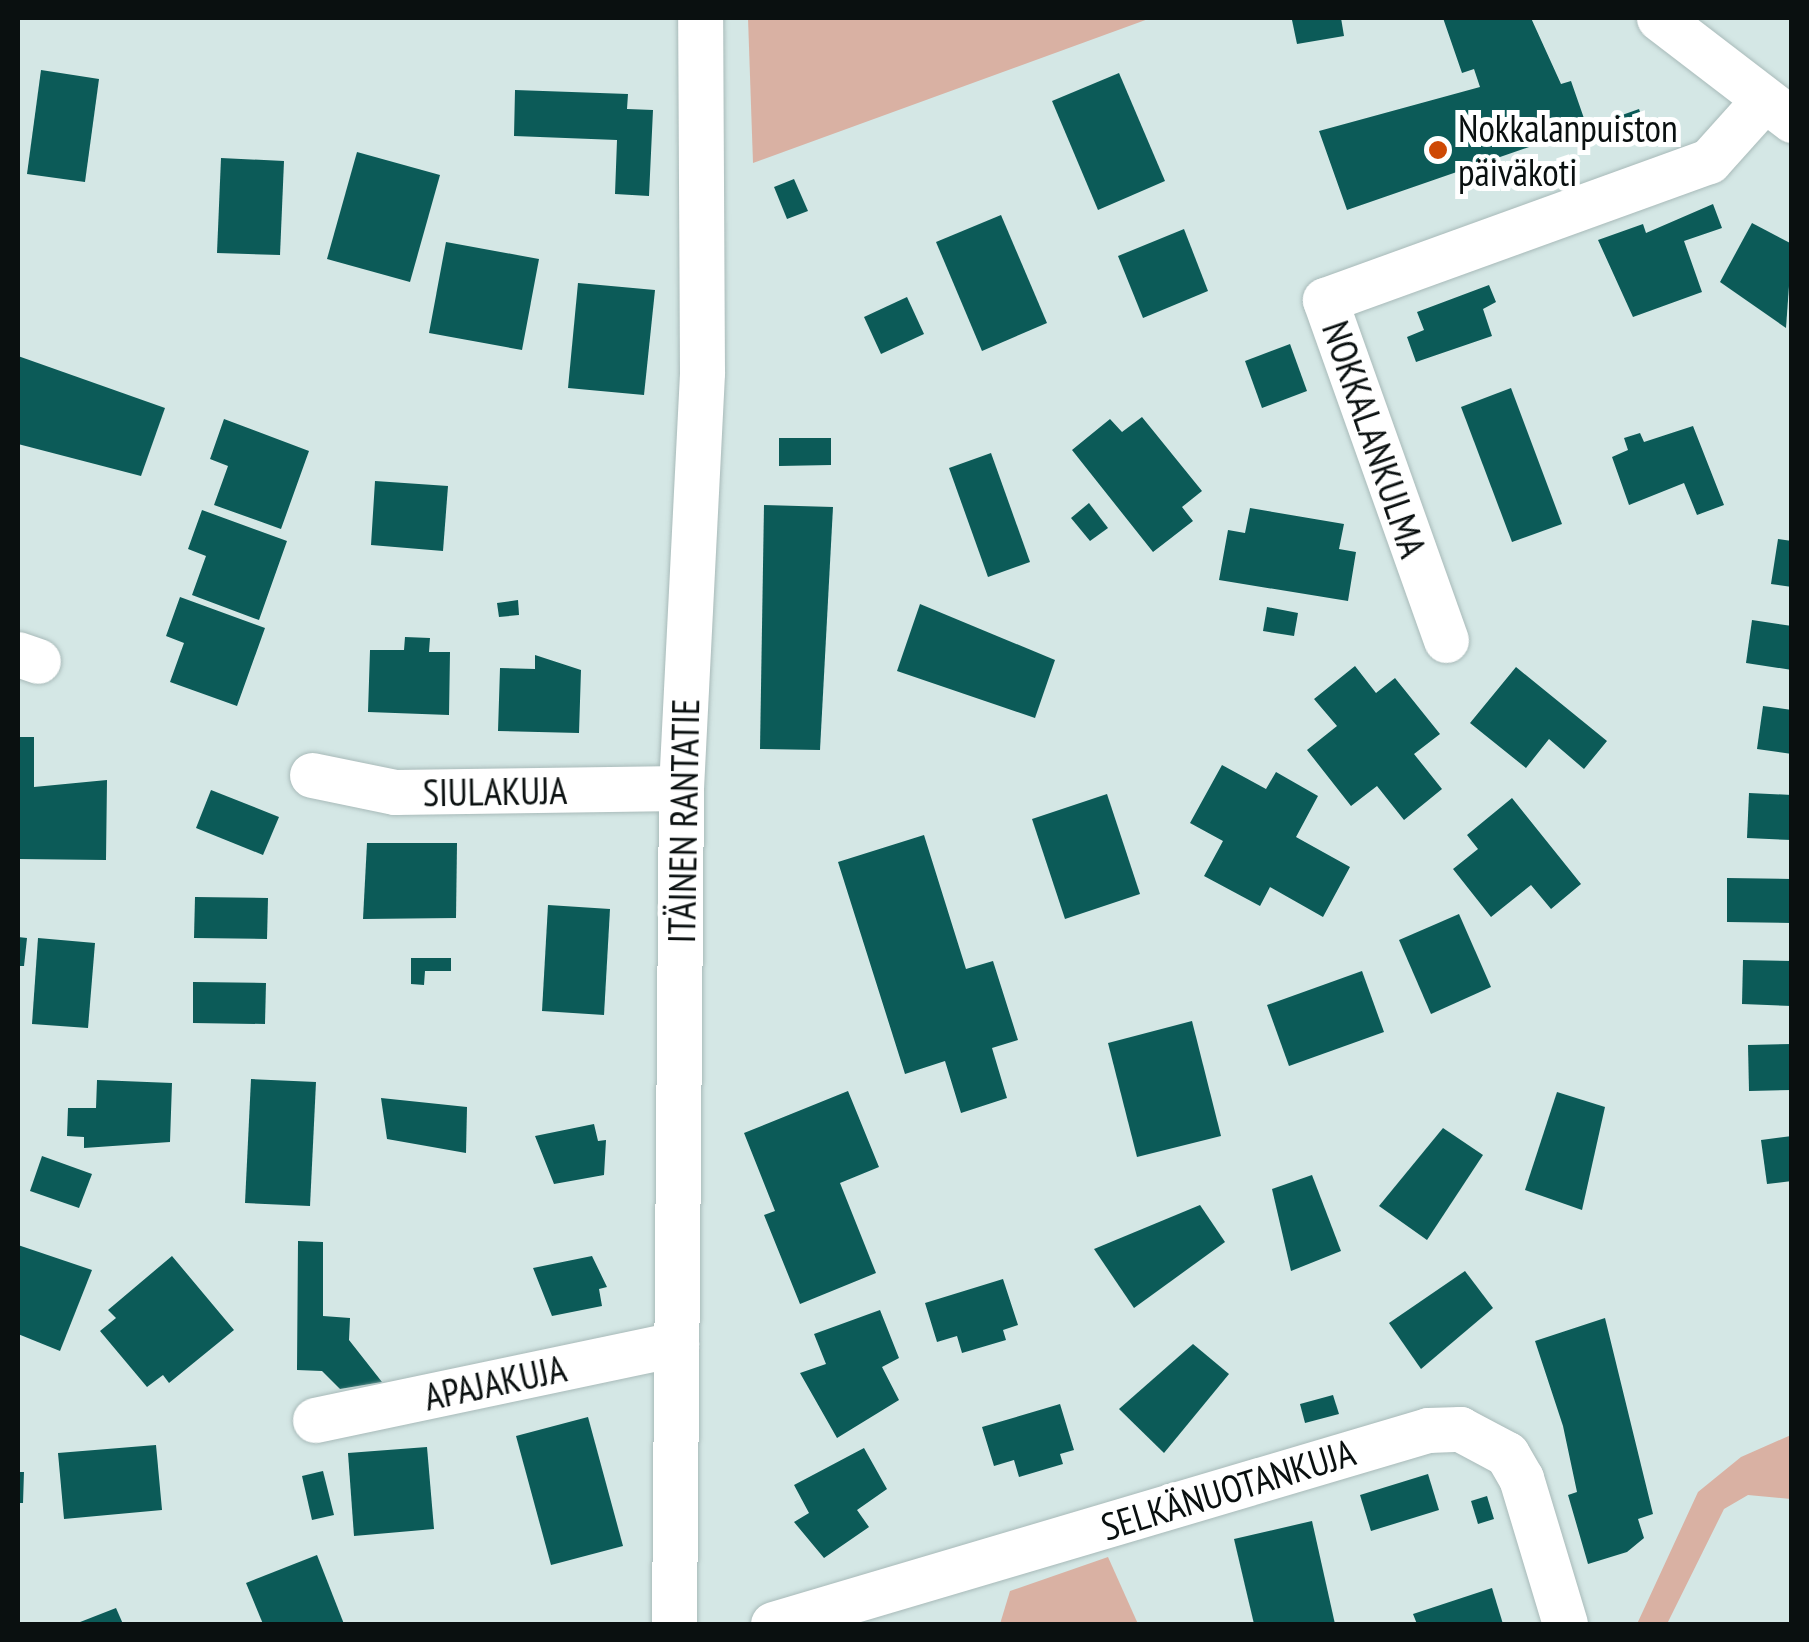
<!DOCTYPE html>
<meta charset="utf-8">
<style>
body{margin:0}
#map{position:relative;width:1809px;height:1642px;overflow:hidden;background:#d4e7e5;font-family:"PT Sans Narrow",sans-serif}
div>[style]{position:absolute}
.green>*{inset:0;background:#d9b1a3}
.building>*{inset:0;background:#0c5b58}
.roads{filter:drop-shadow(0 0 2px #a8bab9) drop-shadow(0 0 2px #a8bab9)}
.street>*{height:45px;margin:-22.5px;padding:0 22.5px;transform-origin:22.5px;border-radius:22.5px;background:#fff}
.dots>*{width:28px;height:28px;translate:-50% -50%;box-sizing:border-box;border:5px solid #fff;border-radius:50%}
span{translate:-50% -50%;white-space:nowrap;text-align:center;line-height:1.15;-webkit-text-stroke:10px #fff;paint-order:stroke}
.poi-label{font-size:38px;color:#0a1010}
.left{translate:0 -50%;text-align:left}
.street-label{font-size:38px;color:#0a1010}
.frame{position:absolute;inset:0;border:20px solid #0a1010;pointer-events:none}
</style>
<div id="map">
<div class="green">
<div style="clip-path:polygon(748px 18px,1151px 18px,753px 163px)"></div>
<div style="clip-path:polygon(1791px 1435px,1791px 1499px,1748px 1495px,1724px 1509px,1667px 1624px,1637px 1624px,1698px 1492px,1741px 1457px)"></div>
<div style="clip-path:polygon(1108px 1557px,1138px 1624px,1000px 1624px,1010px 1591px)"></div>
</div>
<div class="building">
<div style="clip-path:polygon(1341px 18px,1344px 36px,1297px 44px,1292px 20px)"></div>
<div style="clip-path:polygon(1443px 18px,1531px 18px,1561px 84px,1571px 81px,1587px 127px,1347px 210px,1319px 131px,1480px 87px,1474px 69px,1462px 73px)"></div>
<div style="clip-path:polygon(41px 70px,99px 79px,85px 182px,27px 174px)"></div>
<div style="clip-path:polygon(1119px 73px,1165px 181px,1098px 210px,1052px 101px)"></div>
<div style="clip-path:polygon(515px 90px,628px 94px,627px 109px,653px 110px,649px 196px,615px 194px,617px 140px,514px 136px)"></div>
<div style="clip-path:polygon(1639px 109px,1647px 133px,1616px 144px,1608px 120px)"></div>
<div style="clip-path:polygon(357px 152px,440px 175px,410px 282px,327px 259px)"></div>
<div style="clip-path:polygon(221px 158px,284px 161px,280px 255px,217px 253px)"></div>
<div style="clip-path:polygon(794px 179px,808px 211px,787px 219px,774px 187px)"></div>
<div style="clip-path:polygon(1713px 204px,1722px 228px,1684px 241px,1702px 292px,1633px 317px,1598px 240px,1643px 224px,1646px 233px)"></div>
<div style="clip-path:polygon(1001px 215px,1047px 323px,982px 351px,936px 242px)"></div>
<div style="clip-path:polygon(1752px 223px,1792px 244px,1786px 328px,1720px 282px)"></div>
<div style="clip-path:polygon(1184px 229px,1208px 291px,1143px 318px,1118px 256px)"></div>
<div style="clip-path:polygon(446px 242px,539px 259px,522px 350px,429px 333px)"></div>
<div style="clip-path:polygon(578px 283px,655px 290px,644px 395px,568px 388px)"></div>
<div style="clip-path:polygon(1489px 285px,1496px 302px,1483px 309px,1492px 336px,1416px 362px,1407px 337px,1424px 330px,1417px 312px)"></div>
<div style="clip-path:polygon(907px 297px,924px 334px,881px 354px,864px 317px)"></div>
<div style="clip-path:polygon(1290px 344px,1307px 391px,1262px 408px,1245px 361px)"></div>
<div style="clip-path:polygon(18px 356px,165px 408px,141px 476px,18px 444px)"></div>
<div style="clip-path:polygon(1511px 388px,1562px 524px,1512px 542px,1461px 407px)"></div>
<div style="clip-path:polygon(1142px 417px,1202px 491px,1182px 507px,1193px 521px,1153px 552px,1072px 450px,1110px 419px,1122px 432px)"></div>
<div style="clip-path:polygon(224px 419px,309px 451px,281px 529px,214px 505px,228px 466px,210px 459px)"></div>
<div style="clip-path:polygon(1693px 426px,1724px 505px,1697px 515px,1684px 483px,1629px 505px,1612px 457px,1628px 450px,1624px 438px,1640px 433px,1644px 442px)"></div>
<div style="clip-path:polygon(779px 438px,831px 438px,831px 465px,779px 466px)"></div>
<div style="clip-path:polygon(991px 453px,1030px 562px,988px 577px,949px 468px)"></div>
<div style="clip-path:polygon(375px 481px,448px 486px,443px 551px,371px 545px)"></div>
<div style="clip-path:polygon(1089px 503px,1108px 528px,1090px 541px,1071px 518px)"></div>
<div style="clip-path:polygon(764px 505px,833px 507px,820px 750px,760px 749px)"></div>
<div style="clip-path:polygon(1250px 508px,1344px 524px,1339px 549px,1356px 552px,1348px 601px,1219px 580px,1228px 530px,1245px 533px)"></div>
<div style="clip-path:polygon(202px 510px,287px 541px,259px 620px,192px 595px,206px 556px,188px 549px)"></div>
<div style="clip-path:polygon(1778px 539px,1792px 541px,1792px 587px,1771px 584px)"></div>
<div style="clip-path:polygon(180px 597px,265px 628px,237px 706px,170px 682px,184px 643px,166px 636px)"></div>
<div style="clip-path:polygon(518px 600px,519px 615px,499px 617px,497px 603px)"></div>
<div style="clip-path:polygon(920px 604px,1055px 660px,1035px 718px,897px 671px)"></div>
<div style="clip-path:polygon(1267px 607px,1298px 613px,1294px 636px,1263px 631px)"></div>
<div style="clip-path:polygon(1752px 620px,1792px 626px,1792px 670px,1746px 663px)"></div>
<div style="clip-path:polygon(405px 637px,430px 638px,429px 652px,450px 652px,449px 715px,368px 712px,370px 650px,404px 650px)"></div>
<div style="clip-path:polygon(535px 655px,581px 670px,579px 733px,498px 731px,500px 668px,535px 669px)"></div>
<div style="clip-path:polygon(1355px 666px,1376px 693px,1395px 678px,1440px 734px,1414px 754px,1442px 789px,1404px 820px,1377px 786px,1351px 806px,1307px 750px,1337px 726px,1314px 699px)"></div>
<div style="clip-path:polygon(1516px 667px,1607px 741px,1584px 769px,1549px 739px,1526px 768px,1470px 723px)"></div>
<div style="clip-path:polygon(1763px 706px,1792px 710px,1792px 754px,1757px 749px)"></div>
<div style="clip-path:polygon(18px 737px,34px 737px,34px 787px,107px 780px,106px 860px,18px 859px)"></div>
<div style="clip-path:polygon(1222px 765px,1266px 789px,1276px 772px,1318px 796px,1296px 837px,1350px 867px,1323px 917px,1270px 887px,1260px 906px,1204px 876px,1223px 841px,1190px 823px)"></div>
<div style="clip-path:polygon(211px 790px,279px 817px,263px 855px,196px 828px)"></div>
<div style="clip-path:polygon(1749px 793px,1792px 795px,1792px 840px,1747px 838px)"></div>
<div style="clip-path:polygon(1107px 794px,1140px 894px,1065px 919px,1032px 819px)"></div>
<div style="clip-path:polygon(1512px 798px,1581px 884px,1551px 909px,1531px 885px,1491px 917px,1453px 869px,1478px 849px,1467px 835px)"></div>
<div style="clip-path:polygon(924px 835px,966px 969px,993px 961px,1018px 1040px,992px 1048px,1007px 1098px,961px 1113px,945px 1061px,905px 1074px,838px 862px)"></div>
<div style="clip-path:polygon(367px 843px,457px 843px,456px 918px,363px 919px)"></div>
<div style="clip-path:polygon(1727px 878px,1792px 879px,1792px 923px,1727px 922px)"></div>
<div style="clip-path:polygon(195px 897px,268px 898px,267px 939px,194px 938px)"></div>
<div style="clip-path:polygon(548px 905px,610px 909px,604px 1015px,542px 1011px)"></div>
<div style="clip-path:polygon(1459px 914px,1491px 987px,1431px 1014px,1399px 940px)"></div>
<div style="clip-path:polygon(18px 937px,27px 938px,24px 966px,18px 966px)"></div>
<div style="clip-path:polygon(38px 938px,95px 943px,88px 1028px,32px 1024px)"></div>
<div style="clip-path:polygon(411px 958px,451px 958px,451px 971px,425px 971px,424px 985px,411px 984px)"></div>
<div style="clip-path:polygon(1743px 960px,1792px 961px,1792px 1006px,1742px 1004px)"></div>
<div style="clip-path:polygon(1362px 971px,1384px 1032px,1289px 1066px,1267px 1005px)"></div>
<div style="clip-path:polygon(193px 982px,266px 983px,265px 1024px,193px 1023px)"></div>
<div style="clip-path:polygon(1192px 1021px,1221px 1136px,1137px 1157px,1108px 1043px)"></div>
<div style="clip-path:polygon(1792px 1044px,1792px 1090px,1749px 1091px,1748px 1045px)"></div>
<div style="clip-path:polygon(251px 1079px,316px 1082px,310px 1206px,245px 1203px)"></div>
<div style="clip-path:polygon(97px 1080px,172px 1083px,170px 1142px,84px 1148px,84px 1137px,67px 1136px,68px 1108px,96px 1108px)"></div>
<div style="clip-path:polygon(848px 1091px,879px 1167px,840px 1183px,876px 1273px,800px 1304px,764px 1215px,775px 1211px,744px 1133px)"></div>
<div style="clip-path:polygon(1557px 1092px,1605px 1107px,1582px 1210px,1525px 1190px)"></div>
<div style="clip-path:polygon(381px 1098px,467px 1107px,466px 1153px,387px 1139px)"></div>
<div style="clip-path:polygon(594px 1124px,598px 1141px,606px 1140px,604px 1175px,554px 1184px,535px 1136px)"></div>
<div style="clip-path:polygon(1443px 1128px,1483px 1155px,1427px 1240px,1379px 1206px)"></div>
<div style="clip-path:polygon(1792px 1136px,1792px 1181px,1767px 1184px,1761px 1140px)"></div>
<div style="clip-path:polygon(42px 1156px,92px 1174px,79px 1208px,30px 1191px)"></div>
<div style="clip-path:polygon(1312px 1175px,1341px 1251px,1291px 1271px,1272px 1189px)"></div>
<div style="clip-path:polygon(1200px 1205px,1225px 1242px,1134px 1308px,1094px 1249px)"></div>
<div style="clip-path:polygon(298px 1241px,323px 1242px,323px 1316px,350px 1318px,349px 1340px,382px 1382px,340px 1389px,322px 1371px,297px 1370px)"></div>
<div style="clip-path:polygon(18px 1245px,92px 1270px,60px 1351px,18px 1334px)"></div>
<div style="clip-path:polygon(172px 1256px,234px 1330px,169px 1383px,163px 1375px,147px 1387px,100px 1331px,116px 1318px,108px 1310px)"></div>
<div style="clip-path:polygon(592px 1256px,607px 1287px,599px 1289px,602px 1306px,552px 1316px,533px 1268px)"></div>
<div style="clip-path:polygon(1465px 1271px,1493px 1308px,1421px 1369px,1389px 1323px)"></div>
<div style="clip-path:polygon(1003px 1279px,1018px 1325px,1003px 1330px,1006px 1340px,962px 1353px,957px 1336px,937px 1342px,925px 1303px)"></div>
<div style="clip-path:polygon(880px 1310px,899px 1358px,882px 1367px,899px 1400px,837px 1438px,800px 1373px,826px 1364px,814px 1334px)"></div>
<div style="clip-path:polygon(1605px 1318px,1653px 1514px,1638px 1519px,1644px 1538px,1627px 1552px,1588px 1564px,1568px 1495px,1577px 1492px,1563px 1426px,1535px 1341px)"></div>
<div style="clip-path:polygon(1193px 1344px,1229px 1374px,1164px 1453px,1119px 1409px)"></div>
<div style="clip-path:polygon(1333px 1395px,1339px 1414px,1305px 1423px,1300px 1404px)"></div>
<div style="clip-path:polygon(1060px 1404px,1074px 1450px,1060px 1454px,1063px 1464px,1019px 1477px,1014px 1460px,994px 1466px,982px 1427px)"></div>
<div style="clip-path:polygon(588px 1417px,623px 1546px,551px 1565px,516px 1436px)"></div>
<div style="clip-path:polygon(156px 1445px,162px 1510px,64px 1519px,58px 1453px)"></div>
<div style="clip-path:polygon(427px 1447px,434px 1529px,354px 1536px,348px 1453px)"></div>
<div style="clip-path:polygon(864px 1448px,887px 1489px,857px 1510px,869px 1527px,824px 1558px,794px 1522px,809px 1513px,794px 1485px)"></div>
<div style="clip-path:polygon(323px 1471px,334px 1515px,312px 1520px,302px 1476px)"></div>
<div style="clip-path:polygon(18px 1472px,24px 1472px,23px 1503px,18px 1503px)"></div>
<div style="clip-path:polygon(1428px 1474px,1439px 1510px,1371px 1531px,1360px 1495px)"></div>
<div style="clip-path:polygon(1487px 1496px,1494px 1519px,1478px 1524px,1471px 1501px)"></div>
<div style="clip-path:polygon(1312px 1521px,1335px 1624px,1254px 1624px,1234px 1539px)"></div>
<div style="clip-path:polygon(317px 1555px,344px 1624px,263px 1624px,246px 1583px)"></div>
<div style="clip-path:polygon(1492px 1588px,1503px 1624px,1417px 1624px,1413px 1614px)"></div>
<div style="clip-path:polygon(116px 1608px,123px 1624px,75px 1624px)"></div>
</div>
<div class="roads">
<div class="street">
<div style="left:1659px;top:18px;width:168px;rotate:37.5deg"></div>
<div style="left:1446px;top:640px;width:361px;rotate:-109.6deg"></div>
<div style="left:1325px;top:300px;width:408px;rotate:-19.9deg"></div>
<div style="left:1709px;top:161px;width:78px;rotate:-48.1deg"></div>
<div style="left:18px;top:654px;width:21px;rotate:19deg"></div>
<div style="left:312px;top:775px;width:85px;rotate:11.6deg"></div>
<div style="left:395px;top:792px;width:286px;rotate:-0.8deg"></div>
<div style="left:315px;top:1420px;width:369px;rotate:-11.9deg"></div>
<div style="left:674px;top:1624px;width:836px;rotate:-89.52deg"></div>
<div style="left:681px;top:788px;width:417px;rotate:-87.1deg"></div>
<div style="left:702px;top:372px;width:354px;rotate:-90.3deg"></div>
<div style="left:773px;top:1624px;width:683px;rotate:-16.5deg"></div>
<div style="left:1428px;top:1430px;width:32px;rotate:-2deg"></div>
<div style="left:1460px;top:1429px;width:53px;rotate:28deg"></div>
<div style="left:1507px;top:1454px;width:28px;rotate:60deg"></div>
<div style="left:1521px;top:1478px;width:152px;rotate:73.2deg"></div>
</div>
</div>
<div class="dots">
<div style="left:1438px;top:150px;background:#ce4905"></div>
</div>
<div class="poi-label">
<span class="left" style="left:1458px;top:150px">Nokkalanpuiston<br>päiväkoti</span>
</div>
<div class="street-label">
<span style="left:1375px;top:439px;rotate:71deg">NOKKALANKULMA</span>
<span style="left:495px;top:791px;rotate:-1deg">SIULAKUJA</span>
<span style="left:683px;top:821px;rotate:-89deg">ITÄINEN RANTATIE</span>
<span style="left:495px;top:1382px;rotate:-12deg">APAJAKUJA</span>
<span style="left:1228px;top:1489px;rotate:-17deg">SELKÄNUOTANKUJA</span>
</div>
<div class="frame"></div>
</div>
